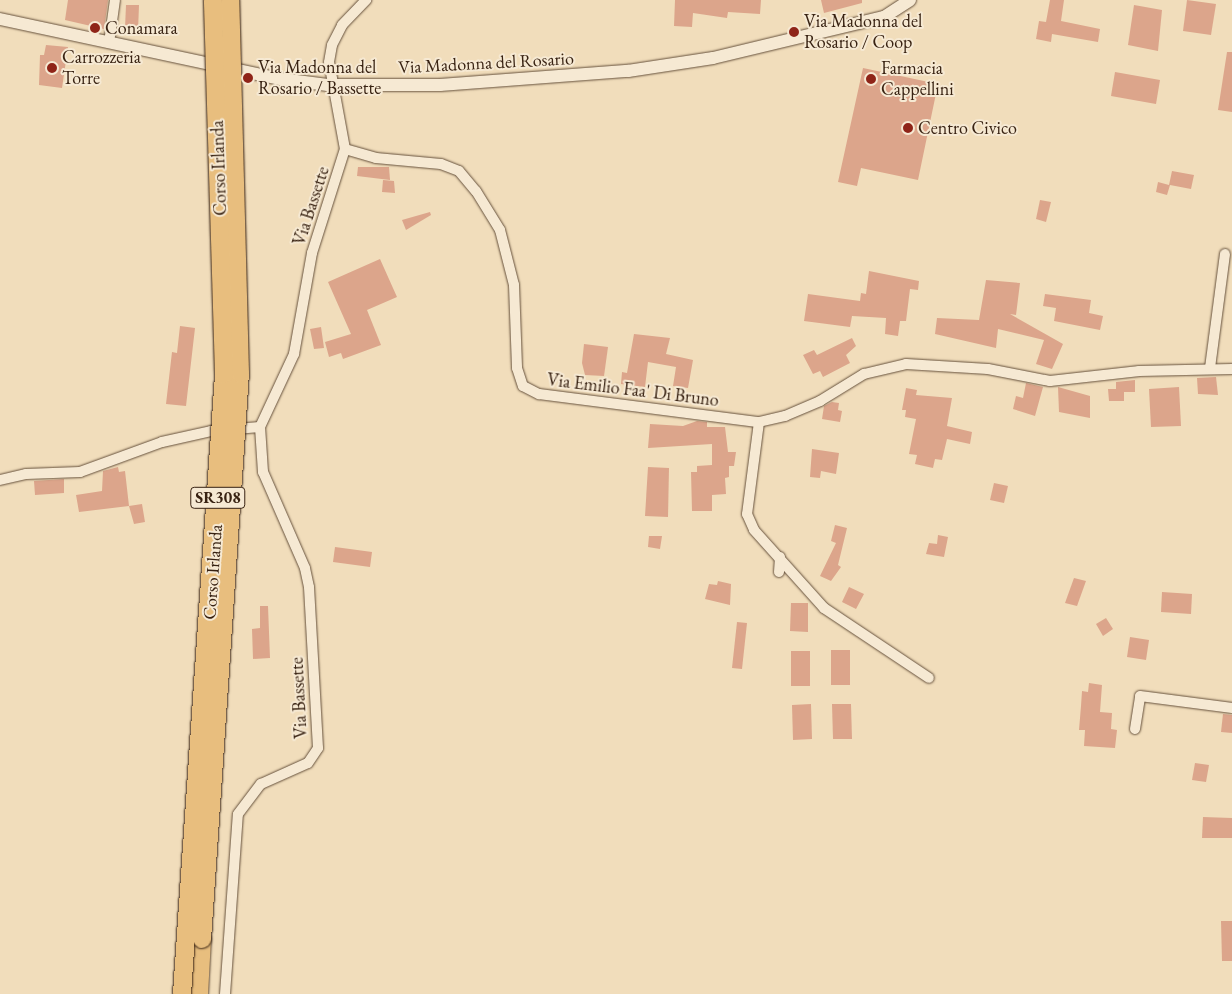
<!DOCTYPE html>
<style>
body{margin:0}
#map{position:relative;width:1232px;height:994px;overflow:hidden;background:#f1ddbb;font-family:"EB Garamond",serif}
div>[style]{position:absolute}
.building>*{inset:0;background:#dca58b}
.roads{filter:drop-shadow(0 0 1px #66513c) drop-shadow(0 0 1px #66513c)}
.minor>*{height:10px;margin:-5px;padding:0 5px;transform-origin:5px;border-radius:5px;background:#f6e9d3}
.tertiary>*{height:12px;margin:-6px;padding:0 6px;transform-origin:6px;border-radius:6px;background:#f6e9d3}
.trunk>*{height:18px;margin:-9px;padding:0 9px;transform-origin:9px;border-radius:9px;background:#e8be7e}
.bridges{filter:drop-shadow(0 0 1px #382212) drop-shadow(0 0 1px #382212)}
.trunk-bridge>*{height:18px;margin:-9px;padding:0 9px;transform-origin:9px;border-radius:9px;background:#e8be7e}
.dots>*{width:14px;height:14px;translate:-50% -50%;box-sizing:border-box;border:2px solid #f6e9d3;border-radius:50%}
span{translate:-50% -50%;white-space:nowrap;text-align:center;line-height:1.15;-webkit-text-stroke:4px #f6e9d3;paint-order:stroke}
.shield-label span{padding:1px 4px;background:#f6e9d3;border:1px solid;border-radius:4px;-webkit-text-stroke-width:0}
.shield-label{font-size:16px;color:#382212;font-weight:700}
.poi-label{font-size:18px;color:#382212}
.left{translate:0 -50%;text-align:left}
.street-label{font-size:18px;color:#382212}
</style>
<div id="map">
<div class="building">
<div style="clip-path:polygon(68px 0,108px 0,104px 29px,65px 20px)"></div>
<div style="clip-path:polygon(675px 0,761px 0,760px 14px,728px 12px,727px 18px,693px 13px,692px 27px,674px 26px)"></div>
<div style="clip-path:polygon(821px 0,862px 0,862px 3px,824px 13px)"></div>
<div style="clip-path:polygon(1050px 0,1064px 0,1061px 21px,1100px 29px,1098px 42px,1052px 34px,1051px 42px,1036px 39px,1039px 21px,1046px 22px)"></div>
<div style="clip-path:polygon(1187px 0,1216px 4px,1211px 35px,1183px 31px)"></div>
<div style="clip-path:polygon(126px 5px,139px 5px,138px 31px,125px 28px)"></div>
<div style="clip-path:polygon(1134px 5px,1162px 10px,1158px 51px,1128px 45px)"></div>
<div style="clip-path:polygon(46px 45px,68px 47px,62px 88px,39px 85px,40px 55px,44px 55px)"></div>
<div style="clip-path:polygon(1227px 52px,1232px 52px,1232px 112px,1218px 110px)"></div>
<div style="clip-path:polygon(863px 68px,938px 84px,918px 180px,861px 168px,857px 186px,838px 182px)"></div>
<div style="clip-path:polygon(1115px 72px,1160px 80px,1156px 104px,1111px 96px)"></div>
<div style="clip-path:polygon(358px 167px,389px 167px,390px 180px,357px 176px)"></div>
<div style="clip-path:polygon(1172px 171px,1194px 175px,1191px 189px,1170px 185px,1167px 195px,1156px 192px,1158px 182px,1169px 185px)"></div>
<div style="clip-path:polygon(383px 180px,394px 181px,395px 193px,382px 192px)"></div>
<div style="clip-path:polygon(1040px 200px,1051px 202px,1046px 222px,1036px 219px)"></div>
<div style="clip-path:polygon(430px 212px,431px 215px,406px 230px,402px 220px)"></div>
<div style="clip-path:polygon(380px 259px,397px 297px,367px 310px,381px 345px,343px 359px,341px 353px,329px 357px,325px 342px,351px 334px,328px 282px)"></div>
<div style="clip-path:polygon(869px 271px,919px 281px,918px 290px,910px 289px,906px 321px,900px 321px,898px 336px,885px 334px,886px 318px,852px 316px,850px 327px,804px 321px,808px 294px,860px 301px,861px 293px,866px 294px)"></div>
<div style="clip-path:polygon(986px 280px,1020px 283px,1016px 315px,1010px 314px,1063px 344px,1052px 369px,1036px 364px,1044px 340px,998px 329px,996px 348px,935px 334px,937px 318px,979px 320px)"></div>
<div style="clip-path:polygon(1045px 294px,1091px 300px,1089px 313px,1103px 316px,1100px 330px,1054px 321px,1056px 308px,1043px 306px)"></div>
<div style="clip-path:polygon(180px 326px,195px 328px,186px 406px,166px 404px,172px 352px,177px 353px)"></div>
<div style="clip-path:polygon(321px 327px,324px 348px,314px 349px,310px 329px)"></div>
<div style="clip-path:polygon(634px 334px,670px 338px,666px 354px,693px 360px,688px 388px,673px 386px,676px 367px,648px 362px,645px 387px,621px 384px,622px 372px,627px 373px)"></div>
<div style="clip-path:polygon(852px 338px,856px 346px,846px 355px,850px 363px,823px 377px,820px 371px,813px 374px,803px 355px,814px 350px,817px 355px)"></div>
<div style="clip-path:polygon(584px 344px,608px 347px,604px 376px,585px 375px,582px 363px)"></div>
<div style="clip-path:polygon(1216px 377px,1218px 395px,1198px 394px,1197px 378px)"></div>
<div style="clip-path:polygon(1135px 380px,1135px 392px,1124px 392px,1124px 401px,1109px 401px,1108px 389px,1116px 389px,1116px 382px)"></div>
<div style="clip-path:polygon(1026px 383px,1043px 387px,1035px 416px,1013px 409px,1016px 396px,1023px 398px)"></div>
<div style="clip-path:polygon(1058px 387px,1090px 396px,1090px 418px,1059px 412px)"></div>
<div style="clip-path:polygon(1179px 387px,1181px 426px,1151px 427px,1149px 389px)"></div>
<div style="clip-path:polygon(906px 388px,917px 390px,916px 395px,952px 398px,947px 426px,972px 432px,970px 444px,947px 439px,942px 460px,935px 459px,933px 468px,915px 464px,917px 455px,909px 454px,916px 419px,905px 417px,906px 410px,902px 410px)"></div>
<div style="clip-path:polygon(832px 402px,839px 403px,838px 410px,842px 411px,840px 422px,822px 419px,824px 406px)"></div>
<div style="clip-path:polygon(697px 421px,707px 422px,707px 427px,725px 427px,728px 452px,736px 452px,734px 466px,729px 466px,729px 477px,725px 478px,726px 494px,712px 495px,712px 511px,692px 511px,691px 472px,697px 472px,697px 466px,712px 465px,712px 444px,648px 448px,650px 424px,683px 426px)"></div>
<div style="clip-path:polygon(812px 449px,839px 453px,836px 474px,821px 471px,820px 478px,810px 477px)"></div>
<div style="clip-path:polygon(118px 467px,119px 472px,125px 471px,129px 506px,142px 504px,145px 522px,134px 524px,129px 506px,79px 512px,76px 495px,102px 491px,103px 471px)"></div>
<div style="clip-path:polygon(648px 467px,669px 468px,668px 517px,645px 516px)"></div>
<div style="clip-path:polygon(64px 479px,64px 493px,35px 495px,34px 481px)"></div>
<div style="clip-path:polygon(994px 483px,1008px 486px,1004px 503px,990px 500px)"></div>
<div style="clip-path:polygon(835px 525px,847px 528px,838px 565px,841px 567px,831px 581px,820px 576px,836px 543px,831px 541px)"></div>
<div style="clip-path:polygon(938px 535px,948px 537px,944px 557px,926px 554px,929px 543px,937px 544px)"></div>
<div style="clip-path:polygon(649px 536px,662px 536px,660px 549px,648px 547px)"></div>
<div style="clip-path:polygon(335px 547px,372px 552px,370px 567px,333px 562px)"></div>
<div style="clip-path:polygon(1074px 578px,1086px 581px,1077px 606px,1065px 603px)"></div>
<div style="clip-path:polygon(718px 581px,731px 584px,730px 605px,705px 599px,709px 584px,717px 585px)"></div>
<div style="clip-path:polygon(849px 587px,864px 594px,856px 609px,842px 602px)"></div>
<div style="clip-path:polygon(1162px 592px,1192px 594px,1191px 614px,1161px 612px)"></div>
<div style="clip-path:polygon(791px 603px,808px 603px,808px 632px,790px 631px)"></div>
<div style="clip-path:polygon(260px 606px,268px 606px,270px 658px,253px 659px,252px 629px,260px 628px)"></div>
<div style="clip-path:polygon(1106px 618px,1113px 629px,1103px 636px,1096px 624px)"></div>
<div style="clip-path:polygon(737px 622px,747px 623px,742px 669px,732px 668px)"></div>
<div style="clip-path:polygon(1130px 637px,1149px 640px,1146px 660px,1127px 657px)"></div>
<div style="clip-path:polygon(831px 650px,850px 650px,850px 685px,831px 685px)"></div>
<div style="clip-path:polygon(791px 651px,810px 651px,810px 686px,791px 686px)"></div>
<div style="clip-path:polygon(1089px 683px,1102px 685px,1100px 712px,1112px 713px,1111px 729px,1117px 730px,1115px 748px,1084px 746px,1085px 730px,1079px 730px,1081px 706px,1082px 691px,1088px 692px)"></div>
<div style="clip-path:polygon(811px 704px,812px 739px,793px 740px,792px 705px)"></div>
<div style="clip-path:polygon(832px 704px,851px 704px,852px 739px,833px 739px)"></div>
<div style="clip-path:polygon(1223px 714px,1232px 715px,1232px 733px,1221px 732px)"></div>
<div style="clip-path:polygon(1195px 763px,1209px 765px,1206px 782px,1192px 780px)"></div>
<div style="clip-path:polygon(1203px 817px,1232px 818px,1232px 838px,1202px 838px)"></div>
<div style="clip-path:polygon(1221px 921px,1232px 921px,1232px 961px,1222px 961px)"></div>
</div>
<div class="roads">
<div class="minor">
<div style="left:109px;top:43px;width:43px;rotate:-82.1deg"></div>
<div style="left:345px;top:149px;width:32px;rotate:16deg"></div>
<div style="left:376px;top:158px;width:65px;rotate:5.3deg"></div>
<div style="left:441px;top:164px;width:19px;rotate:21deg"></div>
<div style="left:459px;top:171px;width:26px;rotate:50deg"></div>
<div style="left:476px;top:191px;width:46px;rotate:58.4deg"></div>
<div style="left:500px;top:230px;width:57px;rotate:75.7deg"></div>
<div style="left:514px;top:285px;width:83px;rotate:87.9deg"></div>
<div style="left:517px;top:368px;width:19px;rotate:72deg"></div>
<div style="left:523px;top:386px;width:18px;rotate:27deg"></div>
<div style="left:539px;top:394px;width:222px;rotate:7.3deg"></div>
<div style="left:759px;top:422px;width:27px;rotate:-13deg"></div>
<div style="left:785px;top:416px;width:38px;rotate:-23deg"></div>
<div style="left:820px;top:401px;width:52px;rotate:-31.5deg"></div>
<div style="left:864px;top:374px;width:43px;rotate:-13.4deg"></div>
<div style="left:906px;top:364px;width:82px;rotate:3.5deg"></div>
<div style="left:988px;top:369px;width:63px;rotate:11deg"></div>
<div style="left:1050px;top:381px;width:90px;rotate:-6.4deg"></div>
<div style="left:1139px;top:371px;width:93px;rotate:-1.2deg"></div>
<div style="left:1210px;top:368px;width:115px;rotate:-82.5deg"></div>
<div style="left:759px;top:422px;width:93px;rotate:97.4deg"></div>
<div style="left:747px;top:514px;width:17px;rotate:66deg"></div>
<div style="left:754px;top:530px;width:105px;rotate:48.1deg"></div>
<div style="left:824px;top:608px;width:126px;rotate:33.7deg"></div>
<div style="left:0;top:480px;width:27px;rotate:-13deg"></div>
<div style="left:26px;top:474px;width:54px;rotate:-2.1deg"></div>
<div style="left:80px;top:472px;width:87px;rotate:-20.1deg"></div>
<div style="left:162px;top:442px;width:50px;rotate:-12.7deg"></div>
<div style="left:211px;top:431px;width:49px;rotate:-4.7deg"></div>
<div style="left:779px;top:572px;width:15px;rotate:-86deg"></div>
<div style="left:1135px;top:729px;width:33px;rotate:-81deg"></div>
<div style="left:1140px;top:696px;width:93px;rotate:7.4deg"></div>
<div style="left:225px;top:994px;width:180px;rotate:-85.9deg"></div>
<div style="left:238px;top:814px;width:38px;rotate:-53deg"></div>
<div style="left:261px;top:784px;width:51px;rotate:-24.1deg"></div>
<div style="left:308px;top:763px;width:18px;rotate:-56deg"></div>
<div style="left:318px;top:748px;width:161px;rotate:-93.2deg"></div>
<div style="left:309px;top:587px;width:19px;rotate:-102deg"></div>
<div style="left:305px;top:568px;width:105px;rotate:-113.6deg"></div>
<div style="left:263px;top:472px;width:45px;rotate:-93.8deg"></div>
<div style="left:260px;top:427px;width:81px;rotate:-65deg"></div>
<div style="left:294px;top:354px;width:103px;rotate:-79.9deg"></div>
<div style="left:312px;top:253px;width:109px;rotate:-72.4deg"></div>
<div style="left:345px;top:149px;width:88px;rotate:-100.4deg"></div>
<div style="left:329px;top:62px;width:17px;rotate:-80deg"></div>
<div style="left:332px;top:45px;width:22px;rotate:-63deg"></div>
<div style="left:342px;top:25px;width:35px;rotate:-46deg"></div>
</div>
<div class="tertiary">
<div style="left:0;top:19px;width:287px;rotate:12.1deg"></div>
<div style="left:281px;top:79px;width:47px;rotate:7.3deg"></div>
<div style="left:328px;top:85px;width:112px"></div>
<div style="left:440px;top:85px;width:189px;rotate:-4.3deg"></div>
<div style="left:628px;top:71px;width:86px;rotate:-8.7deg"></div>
<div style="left:713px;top:58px;width:176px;rotate:-13.5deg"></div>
<div style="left:884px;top:17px;width:31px;rotate:-33deg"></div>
</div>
<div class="trunk">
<div style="left:199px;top:994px;width:55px;rotate:-86.9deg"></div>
</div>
</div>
<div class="bridges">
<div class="trunk-bridge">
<div style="left:202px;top:939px;width:567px;rotate:-86.16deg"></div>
<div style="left:240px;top:373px;width:373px;rotate:-91.5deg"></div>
<div style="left:182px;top:994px;width:621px;rotate:-86.12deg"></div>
<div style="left:224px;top:374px;width:374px;rotate:-91.7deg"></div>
</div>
</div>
<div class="dots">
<div style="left:95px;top:28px;background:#8f2418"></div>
<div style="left:794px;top:32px;background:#8f2418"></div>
<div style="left:52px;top:68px;background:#8f2418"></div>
<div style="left:248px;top:78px;background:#8f2418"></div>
<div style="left:871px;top:79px;background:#8f2418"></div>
<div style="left:908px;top:128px;background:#8f2418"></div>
</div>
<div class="shield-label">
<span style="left:218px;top:498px">SR308</span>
</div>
<div class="poi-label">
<span class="left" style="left:804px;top:32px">Via Madonna del<br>Rosario / Coop</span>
<span class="left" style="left:105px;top:28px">Conamara</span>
<span class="left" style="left:62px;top:68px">Carrozzeria<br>Torre</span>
<span class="left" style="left:258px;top:78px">Via Madonna del<br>Rosario / Bassette</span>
<span class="left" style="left:881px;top:79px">Farmacia<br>Cappellini</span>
<span class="left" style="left:918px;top:128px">Centro Civico</span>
</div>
<div class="street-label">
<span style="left:486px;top:63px;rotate:-3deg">Via Madonna del Rosario</span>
<span style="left:219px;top:168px;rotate:-92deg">Corso Irlanda</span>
<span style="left:311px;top:206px;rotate:-72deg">Via Bassette</span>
<span style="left:633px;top:390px;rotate:7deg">Via Emilio Faa' Di Bruno</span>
<span style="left:213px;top:572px;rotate:-86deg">Corso Irlanda</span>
<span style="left:299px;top:698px;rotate:-93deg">Via Bassette</span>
</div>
</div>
